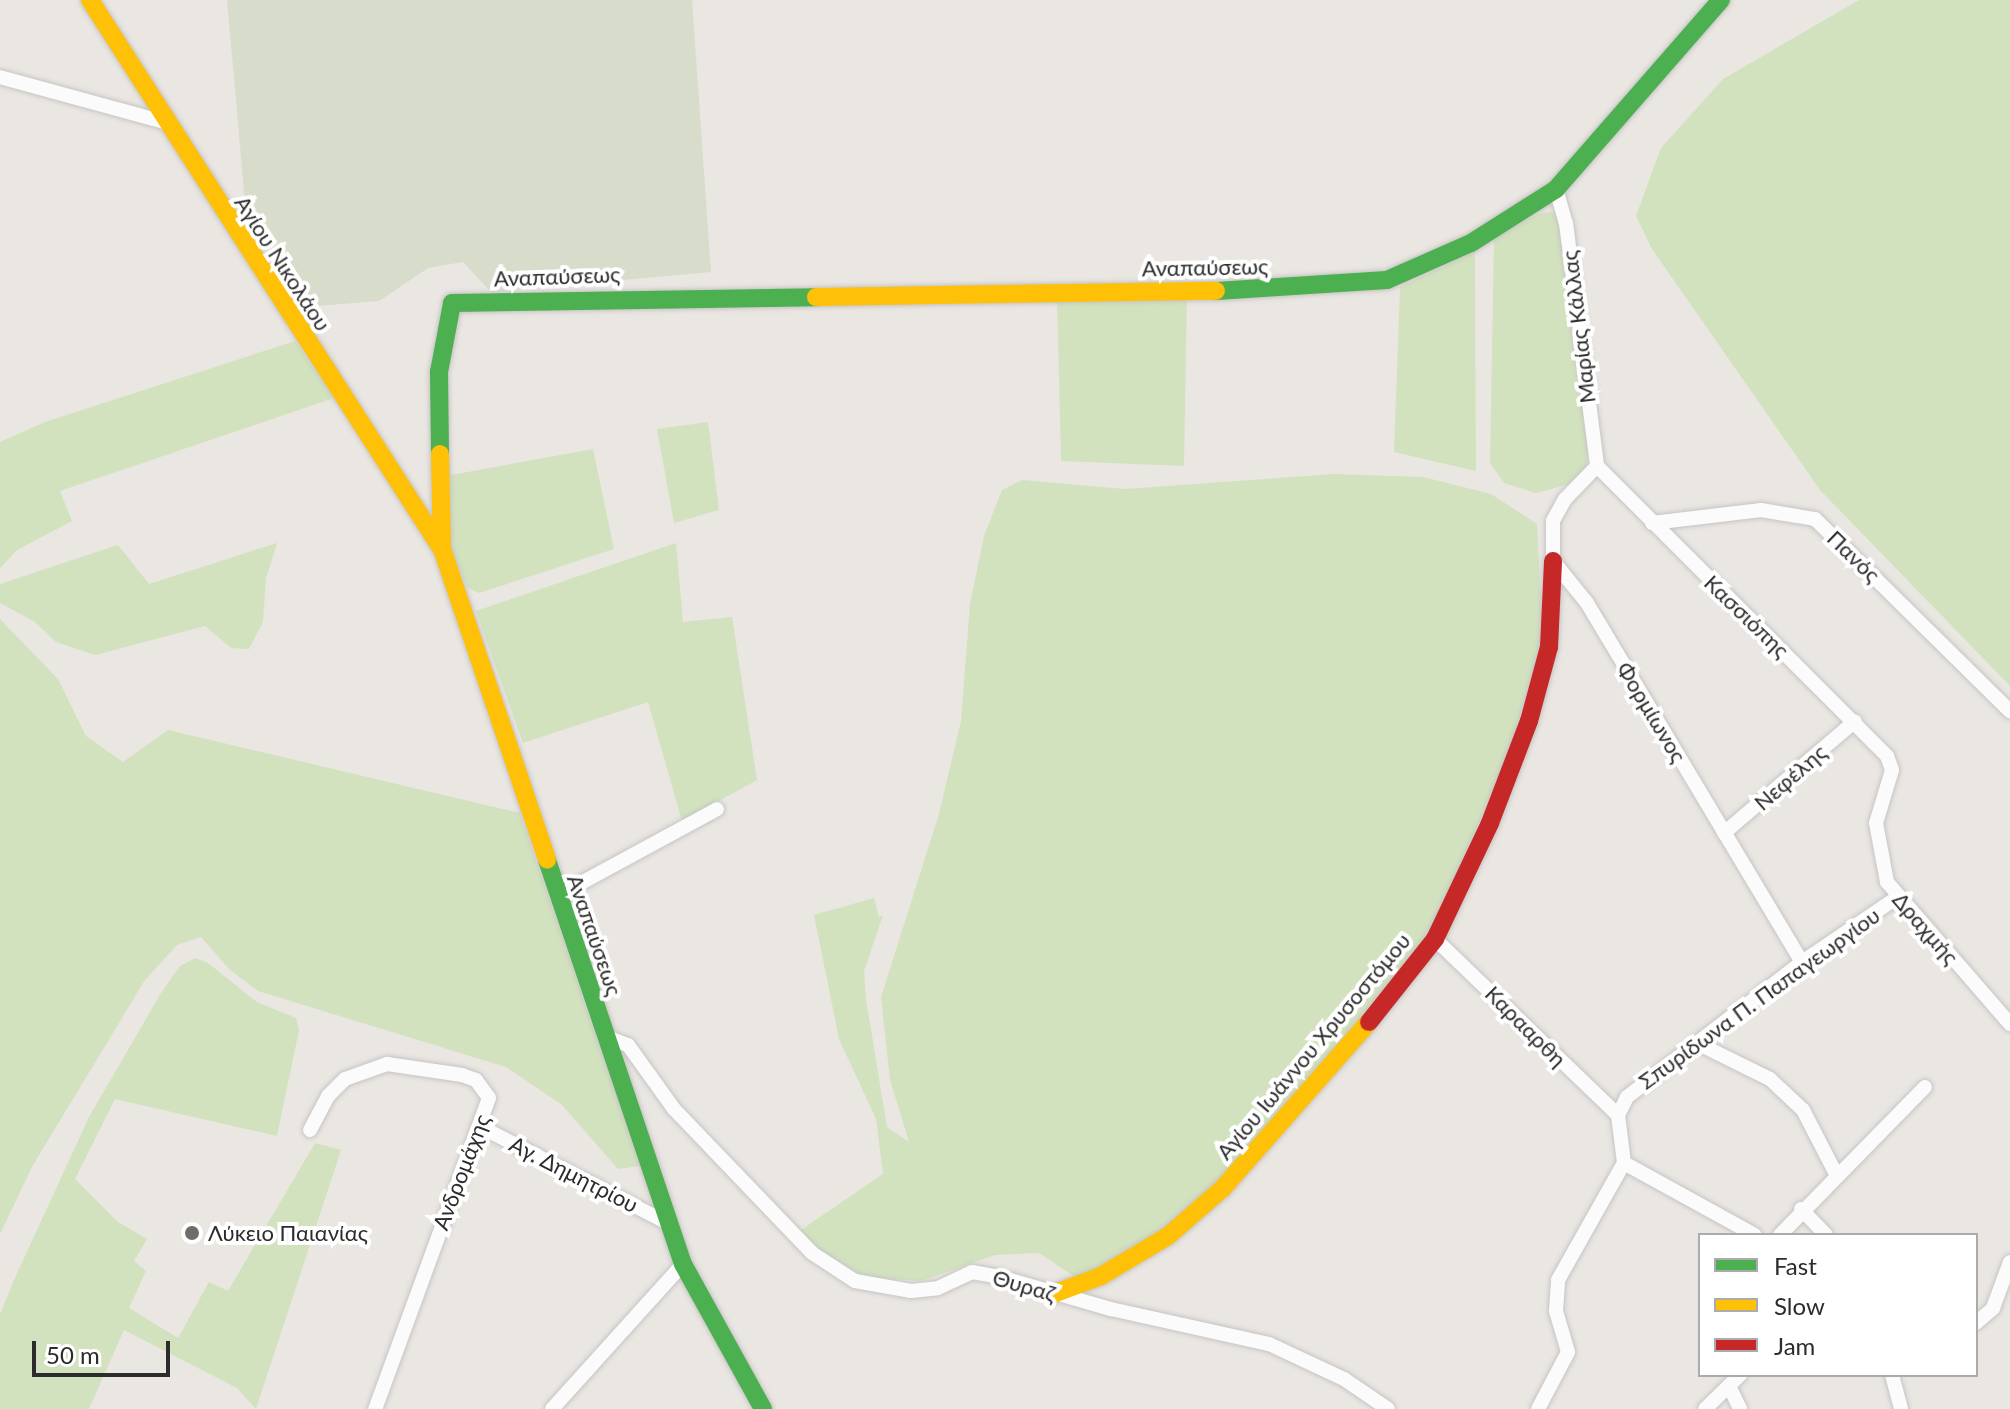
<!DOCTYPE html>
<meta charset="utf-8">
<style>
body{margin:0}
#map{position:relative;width:2010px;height:1409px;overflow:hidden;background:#eae6e2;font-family:Lato,sans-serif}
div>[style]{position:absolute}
.green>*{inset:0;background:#d2e2be}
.cemetery>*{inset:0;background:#d8ddcb}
.roads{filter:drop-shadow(0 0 2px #c6c5c4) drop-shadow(0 0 2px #c6c5c4)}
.street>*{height:14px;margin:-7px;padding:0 7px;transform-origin:7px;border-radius:7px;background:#fcfbfb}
.fast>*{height:18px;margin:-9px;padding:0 9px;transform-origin:9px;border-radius:9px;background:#4caf50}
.slow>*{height:18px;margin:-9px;padding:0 9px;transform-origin:9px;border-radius:9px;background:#ffc107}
.jam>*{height:18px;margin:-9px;padding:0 9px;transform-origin:9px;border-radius:9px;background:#c62828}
.dots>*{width:22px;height:22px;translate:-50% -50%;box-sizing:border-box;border:4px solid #fff;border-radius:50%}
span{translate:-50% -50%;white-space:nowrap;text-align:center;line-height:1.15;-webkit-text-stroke:8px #fff;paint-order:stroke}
.street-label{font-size:22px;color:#2c2c2c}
.poi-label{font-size:22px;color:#2c2c2c}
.left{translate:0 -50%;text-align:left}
.legend{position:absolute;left:1698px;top:1233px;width:280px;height:144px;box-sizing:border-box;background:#fff;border:2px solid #ababab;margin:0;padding:10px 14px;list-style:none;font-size:24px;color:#2c2c2c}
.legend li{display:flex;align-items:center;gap:16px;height:40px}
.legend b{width:40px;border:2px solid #ababab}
.scale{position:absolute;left:32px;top:1341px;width:138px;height:36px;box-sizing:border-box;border:4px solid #2c2c2c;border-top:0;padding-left:10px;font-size:24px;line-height:28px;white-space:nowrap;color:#2c2c2c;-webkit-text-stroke:6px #fff;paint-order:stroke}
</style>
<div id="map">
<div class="green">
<div style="clip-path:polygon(1859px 0,2010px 0,2010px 686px,1820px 490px,1652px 249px,1636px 216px,1661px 148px,1723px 79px)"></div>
<div style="clip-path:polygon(1556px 212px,1562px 223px,1588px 449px,1586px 467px,1570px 484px,1536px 493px,1504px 483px,1490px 463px,1494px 237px,1541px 213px)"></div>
<div style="clip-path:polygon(1475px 251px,1476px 471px,1394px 452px,1400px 287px)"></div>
<div style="clip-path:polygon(1187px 294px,1184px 466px,1061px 461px,1057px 295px)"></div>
<div style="clip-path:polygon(295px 341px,334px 398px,60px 491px,72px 521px,17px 550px,0 568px,0 442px,45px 422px)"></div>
<div style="clip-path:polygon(708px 422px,719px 510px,674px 523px,657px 429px)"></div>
<div style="clip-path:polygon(593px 449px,614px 549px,479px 593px,468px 588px,451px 552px,446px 476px)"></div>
<div style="clip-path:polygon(1334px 474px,1423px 477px,1491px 494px,1537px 524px,1543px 643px,1508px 755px,1434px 927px,1246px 1156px,1163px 1232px,1078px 1279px,1039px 1253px,995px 1255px,921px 1281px,866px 1277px,834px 1261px,798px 1232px,883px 1174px,876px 1119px,839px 1039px,814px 915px,874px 898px,879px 917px,883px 915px,864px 971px,866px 999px,887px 1127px,909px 1142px,890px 1080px,881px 997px,939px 814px,961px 721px,970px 604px,984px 536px,1002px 490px,1022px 480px,1125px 489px)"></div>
<div style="clip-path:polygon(277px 543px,266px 578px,263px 622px,249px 649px,231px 648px,205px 626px,95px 655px,56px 642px,35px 622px,0 603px,0 584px,118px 545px,149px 584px)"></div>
<div style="clip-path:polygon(676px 543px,683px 622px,732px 617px,757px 780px,682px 821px,648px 702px,523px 743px,476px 611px)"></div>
<div style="clip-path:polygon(0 619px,58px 679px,86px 736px,123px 762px,168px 730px,520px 813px,640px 1166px,618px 1169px,562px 1105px,506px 1067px,258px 991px,230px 970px,201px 937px,177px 945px,145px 980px,33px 1165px,0 1234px)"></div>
<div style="clip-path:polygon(195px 958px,208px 963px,257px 1002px,296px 1018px,299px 1030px,277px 1136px,115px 1099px,75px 1179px,118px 1222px,147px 1239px,134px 1261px,146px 1271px,129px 1308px,178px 1338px,209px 1282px,228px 1291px,315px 1143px,341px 1150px,256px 1409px,237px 1388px,124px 1330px,89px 1409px,0 1409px,0 1314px,14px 1280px,89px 1117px,161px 993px,180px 966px)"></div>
</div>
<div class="cemetery">
<div style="clip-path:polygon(227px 0,692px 0,711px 272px,491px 292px,463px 262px,428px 268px,379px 301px,304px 307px,247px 225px)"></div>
</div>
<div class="roads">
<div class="street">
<div style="left:0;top:77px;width:170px;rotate:15.3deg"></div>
<div style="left:1556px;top:189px;width:35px;rotate:74deg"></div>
<div style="left:1566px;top:223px;width:245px;rotate:82.7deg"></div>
<div style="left:1597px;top:466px;width:410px;rotate:45deg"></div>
<div style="left:1887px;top:756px;width:15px;rotate:70deg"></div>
<div style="left:1892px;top:770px;width:55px;rotate:106.8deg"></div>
<div style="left:1876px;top:823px;width:60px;rotate:79.4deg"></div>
<div style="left:1887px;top:882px;width:188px;rotate:49.1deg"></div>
<div style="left:1597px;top:466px;width:46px;rotate:134.1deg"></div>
<div style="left:1565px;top:499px;width:25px;rotate:119deg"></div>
<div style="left:1553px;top:521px;width:40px;rotate:90deg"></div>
<div style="left:1553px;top:561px;width:54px;rotate:51deg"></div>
<div style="left:1587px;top:603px;width:418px;rotate:59.1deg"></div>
<div style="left:1652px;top:523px;width:110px;rotate:-6.8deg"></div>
<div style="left:1761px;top:510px;width:55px;rotate:9.5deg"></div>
<div style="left:1815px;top:519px;width:274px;rotate:44.6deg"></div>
<div style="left:1724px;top:833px;width:172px;rotate:-40.5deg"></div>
<div style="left:557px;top:896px;width:182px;rotate:-28.5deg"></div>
<div style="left:1435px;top:939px;width:254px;rotate:43.9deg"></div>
<div style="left:604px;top:1036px;width:26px;rotate:21deg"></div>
<div style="left:628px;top:1045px;width:79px;rotate:54.3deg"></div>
<div style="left:674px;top:1109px;width:199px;rotate:46.2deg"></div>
<div style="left:812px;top:1253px;width:51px;rotate:33.1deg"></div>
<div style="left:855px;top:1281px;width:57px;rotate:10.1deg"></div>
<div style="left:911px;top:1291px;width:27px;rotate:-6deg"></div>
<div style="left:938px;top:1288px;width:38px;rotate:-25deg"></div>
<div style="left:972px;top:1272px;width:28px;rotate:10deg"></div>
<div style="left:1000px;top:1277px;width:116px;rotate:16.1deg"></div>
<div style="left:1111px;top:1309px;width:162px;rotate:12.5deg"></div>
<div style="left:1269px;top:1344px;width:83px;rotate:25deg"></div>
<div style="left:1344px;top:1379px;width:53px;rotate:34.3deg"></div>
<div style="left:1697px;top:1043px;width:81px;rotate:26.3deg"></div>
<div style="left:1770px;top:1079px;width:45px;rotate:43.2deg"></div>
<div style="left:1803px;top:1110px;width:72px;rotate:62.7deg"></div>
<div style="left:479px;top:1126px;width:212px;rotate:27.2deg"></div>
<div style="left:310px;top:1130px;width:38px;rotate:-62deg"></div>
<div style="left:328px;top:1096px;width:24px;rotate:-45deg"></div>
<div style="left:345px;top:1079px;width:45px;rotate:-19.7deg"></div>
<div style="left:387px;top:1064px;width:76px;rotate:8.3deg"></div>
<div style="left:462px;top:1075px;width:15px;rotate:20deg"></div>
<div style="left:476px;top:1080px;width:22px;rotate:54deg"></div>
<div style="left:489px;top:1098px;width:331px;rotate:110.1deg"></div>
<div style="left:1624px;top:1163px;width:149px;rotate:28.8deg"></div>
<div style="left:1801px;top:1209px;width:36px;rotate:46deg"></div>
<div style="left:1780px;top:1235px;width:207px;rotate:-45.6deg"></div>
<div style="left:1976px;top:1323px;width:23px;rotate:-41deg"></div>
<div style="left:1993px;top:1308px;width:49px;rotate:-69.7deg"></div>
<div style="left:1892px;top:1375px;width:35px;rotate:75deg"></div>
<div style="left:1729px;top:1386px;width:25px;rotate:64deg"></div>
<div style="left:552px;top:1409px;width:195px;rotate:-47.9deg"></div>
<div style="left:1538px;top:1409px;width:64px;rotate:-62.2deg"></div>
<div style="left:1568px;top:1352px;width:43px;rotate:-106.3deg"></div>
<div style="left:1556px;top:1311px;width:31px;rotate:-86deg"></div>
<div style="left:1558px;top:1280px;width:134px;rotate:-60.6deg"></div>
<div style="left:1624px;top:1163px;width:48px;rotate:-97.1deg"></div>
<div style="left:1618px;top:1115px;width:20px;rotate:-63deg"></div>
<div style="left:1627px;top:1097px;width:221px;rotate:-37.6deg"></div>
<div style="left:1802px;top:962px;width:114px;rotate:-34.2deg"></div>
<div style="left:1705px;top:1409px;width:49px;rotate:-44.2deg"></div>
</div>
<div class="fast">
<div style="left:1216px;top:291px;width:171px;rotate:-3.7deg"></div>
<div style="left:1387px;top:280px;width:92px;rotate:-23.8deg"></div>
<div style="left:1471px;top:243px;width:101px;rotate:-32.4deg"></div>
<div style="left:1556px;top:189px;width:251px;rotate:-48.9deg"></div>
<div style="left:440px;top:454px;width:82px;rotate:-90.7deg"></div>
<div style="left:439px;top:372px;width:70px;rotate:-79.3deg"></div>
<div style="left:452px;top:303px;width:364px;rotate:-0.9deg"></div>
<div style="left:547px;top:860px;width:426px;rotate:71.4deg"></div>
<div style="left:683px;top:1264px;width:166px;rotate:61.1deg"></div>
</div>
<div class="slow">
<div style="left:90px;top:0;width:651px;rotate:57.36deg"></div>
<div style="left:816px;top:297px;width:400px;rotate:-0.9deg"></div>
<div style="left:440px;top:454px;width:95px;rotate:88.8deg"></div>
<div style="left:442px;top:549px;width:328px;rotate:71.3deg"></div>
<div style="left:1053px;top:1294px;width:51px;rotate:-20.6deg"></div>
<div style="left:1101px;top:1276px;width:78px;rotate:-30.8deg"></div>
<div style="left:1168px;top:1236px;width:73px;rotate:-41.1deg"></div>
<div style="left:1223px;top:1188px;width:221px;rotate:-48.7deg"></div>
</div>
<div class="jam">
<div style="left:1369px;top:1022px;width:106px;rotate:-51.5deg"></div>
<div style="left:1435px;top:939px;width:128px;rotate:-64.6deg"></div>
<div style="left:1490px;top:823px;width:109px;rotate:-69.1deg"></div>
<div style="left:1529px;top:721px;width:77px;rotate:-74.9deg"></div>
<div style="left:1549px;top:647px;width:86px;rotate:-87.3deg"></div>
</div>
</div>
<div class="dots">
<div style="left:192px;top:1233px;background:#6e6d6c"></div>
</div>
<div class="street-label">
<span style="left:283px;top:263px;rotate:57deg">Αγίου Νικολάου</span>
<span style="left:1205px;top:267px;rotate:-1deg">Αναπαύσεως</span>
<span style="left:557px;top:276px;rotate:-2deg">Αναπαύσεως</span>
<span style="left:1578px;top:327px;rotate:-97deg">Μαρίας Κάλλας</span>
<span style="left:1854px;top:556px;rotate:44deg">Πανός</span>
<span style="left:1747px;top:616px;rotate:44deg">Κασσιόπης</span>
<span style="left:1652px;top:712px;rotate:59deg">Φορμίωνος</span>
<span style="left:1790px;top:777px;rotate:-41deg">Νεφέλης</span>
<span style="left:1926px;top:928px;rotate:49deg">Δραχμής</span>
<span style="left:595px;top:935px;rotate:71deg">Αναπαύσεως</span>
<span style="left:1759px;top:998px;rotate:-36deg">Σπυρίδωνα Π. Παπαγεωργίου</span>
<span style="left:1526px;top:1026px;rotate:45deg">Καρααρθη</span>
<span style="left:1313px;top:1046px;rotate:-50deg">Αγίου Ιωάννου Χρυσοστόμου</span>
<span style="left:461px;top:1172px;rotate:-69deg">Ανδρομάχης</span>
<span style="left:574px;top:1174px;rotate:27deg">Αγ. Δημητρίου</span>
<span style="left:1024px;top:1285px;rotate:16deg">Θυραζ</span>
</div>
<div class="poi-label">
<span class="left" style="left:208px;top:1233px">Λύκειο Παιανίας</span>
</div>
<ul class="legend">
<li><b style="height:10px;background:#4caf50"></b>Fast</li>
<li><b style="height:10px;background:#ffc107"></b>Slow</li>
<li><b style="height:10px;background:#c62828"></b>Jam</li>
</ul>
<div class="scale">50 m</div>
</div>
